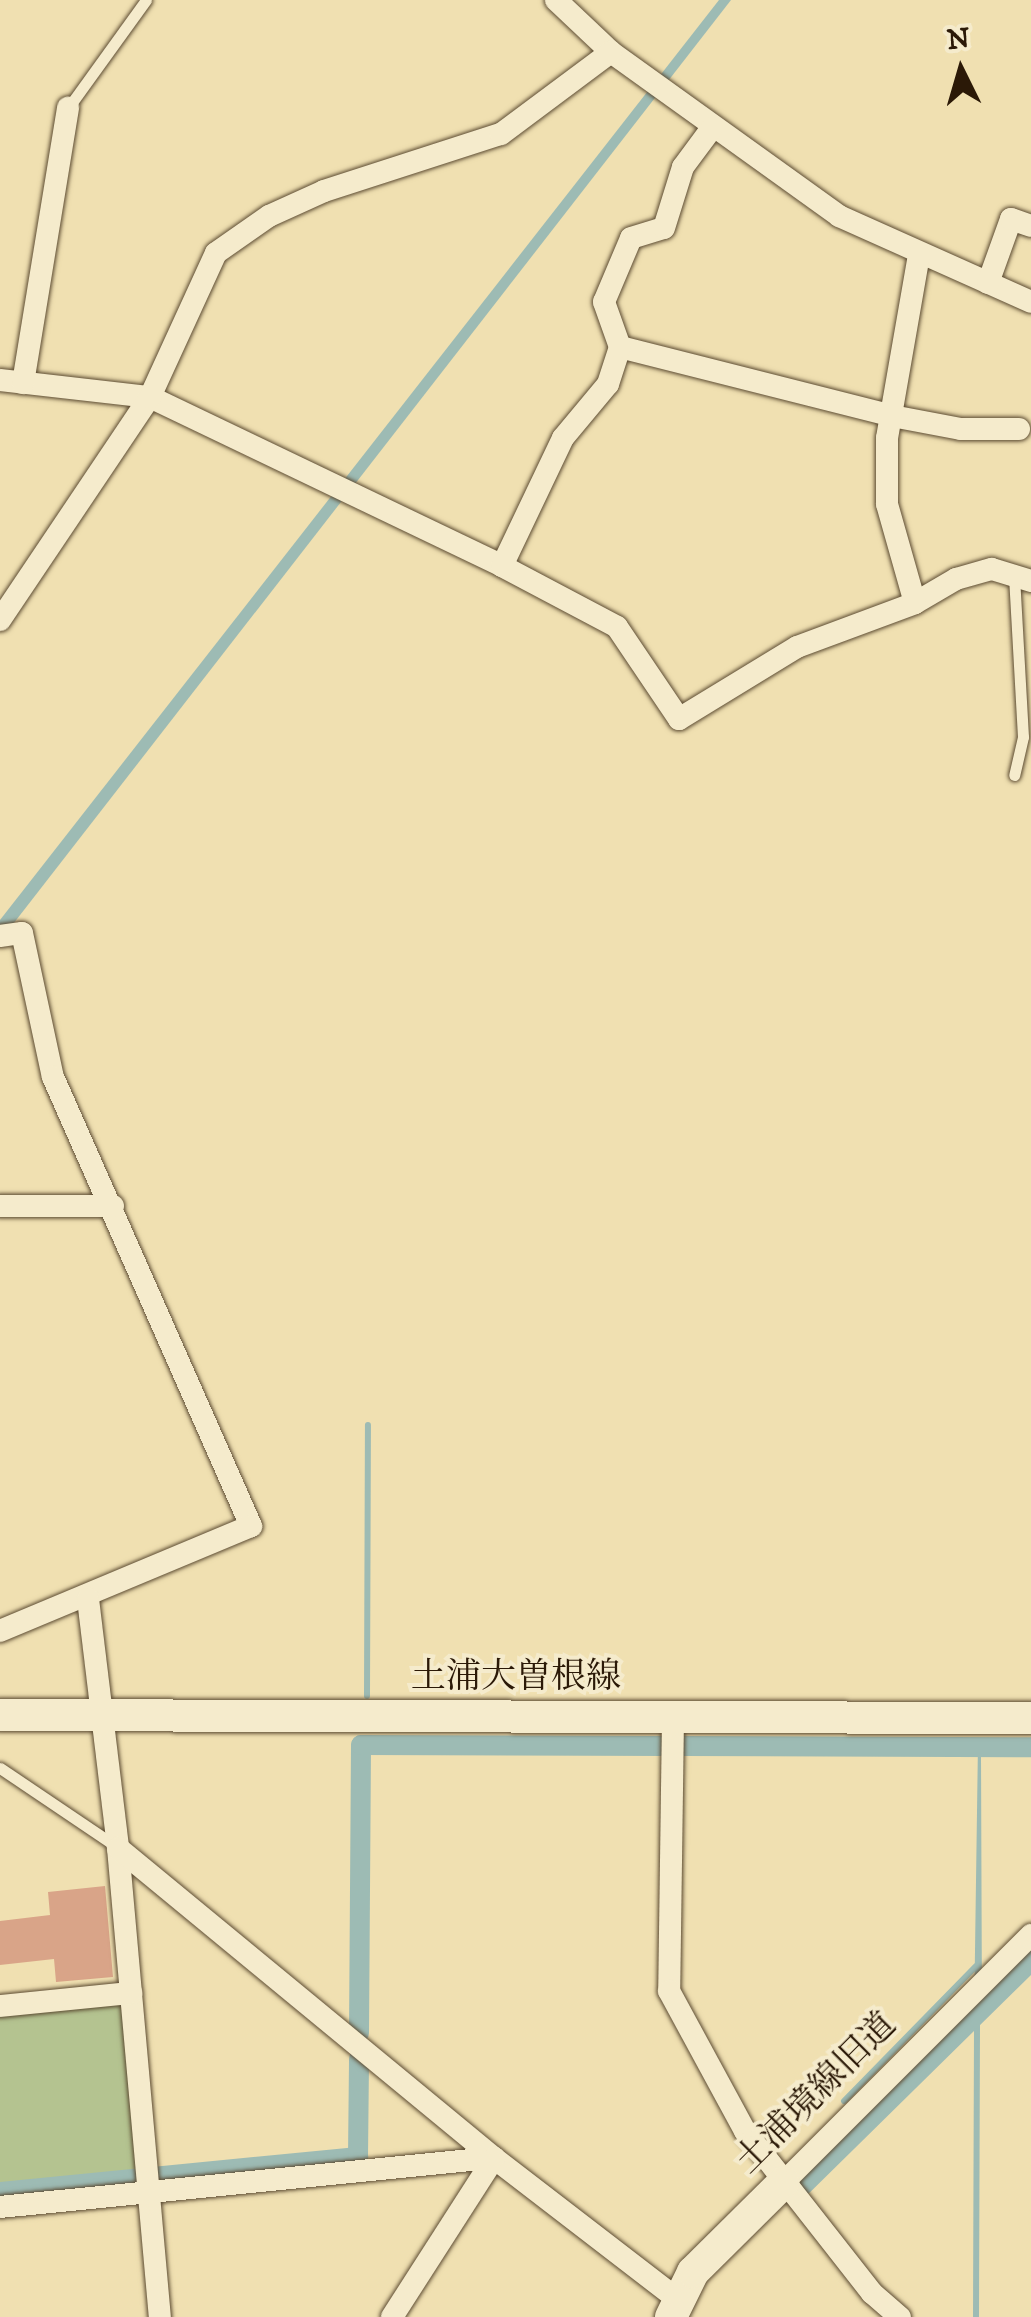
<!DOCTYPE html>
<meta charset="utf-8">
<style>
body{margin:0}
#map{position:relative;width:1031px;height:2317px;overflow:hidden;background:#f0e0b1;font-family:"IM FELL DW Pica","Noto Serif JP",serif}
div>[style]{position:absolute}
.green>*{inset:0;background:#b4c390}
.water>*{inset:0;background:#9dbbb4}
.stream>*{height:6px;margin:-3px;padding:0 3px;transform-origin:3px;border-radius:3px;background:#9dbbb4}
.canal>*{height:20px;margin:-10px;padding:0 10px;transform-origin:10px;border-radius:10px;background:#9dbbb4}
.building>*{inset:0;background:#d9a488}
.roads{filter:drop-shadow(0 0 2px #5c4b32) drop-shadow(0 0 2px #5c4b32)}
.lane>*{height:11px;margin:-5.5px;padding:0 5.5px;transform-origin:5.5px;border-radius:5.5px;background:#f5ebcc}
.street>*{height:22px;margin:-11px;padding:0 11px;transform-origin:11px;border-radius:11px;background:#f5ebcc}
.secondary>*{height:32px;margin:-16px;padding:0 16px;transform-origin:16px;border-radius:16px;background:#f5ebcc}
span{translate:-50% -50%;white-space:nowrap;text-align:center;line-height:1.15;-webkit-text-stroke:8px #f5ebcc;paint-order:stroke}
.street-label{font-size:35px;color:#2b1907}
.north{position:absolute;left:911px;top:20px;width:100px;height:100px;-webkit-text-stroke:8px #f5ebcc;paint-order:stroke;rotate:355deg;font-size:28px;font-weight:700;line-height:40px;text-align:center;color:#2b1907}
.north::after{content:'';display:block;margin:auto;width:35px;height:45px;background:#2b1907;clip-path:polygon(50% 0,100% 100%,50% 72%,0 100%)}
</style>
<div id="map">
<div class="green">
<div style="clip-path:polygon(125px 2001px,136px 2170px,0 2185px,0 2014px)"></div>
</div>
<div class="water">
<div style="clip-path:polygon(719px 0,731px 0,10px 928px,0 930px,0 920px)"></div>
<div style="clip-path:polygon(978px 1742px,1031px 1742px,1031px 1751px,981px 1752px,982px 2016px,974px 2020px)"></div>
</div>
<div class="stream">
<div style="left:367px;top:1696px;width:271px;rotate:-89.8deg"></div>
<div style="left:844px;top:2101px;width:189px;rotate:-45.6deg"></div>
<div style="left:976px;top:2317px;width:303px;rotate:-89.8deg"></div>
</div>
<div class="canal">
<div style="left:683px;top:1746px;width:348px;rotate:0.2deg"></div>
<div style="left:359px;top:2033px;width:288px;rotate:-89.6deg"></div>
<div style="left:361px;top:1745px;width:306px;rotate:0.2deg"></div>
<div style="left:803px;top:2185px;width:320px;rotate:-44.5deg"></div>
<div style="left:0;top:2192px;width:360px;rotate:-5.6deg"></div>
<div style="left:358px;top:2157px;width:98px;rotate:-89.4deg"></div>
</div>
<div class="building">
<div style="clip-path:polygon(105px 1886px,113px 1977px,56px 1982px,54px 1959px,0 1965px,0 1921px,50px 1915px,48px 1892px)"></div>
</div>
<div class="roads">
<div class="lane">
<div style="left:68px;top:108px;width:133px;rotate:-54.2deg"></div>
<div style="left:1014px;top:576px;width:161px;rotate:86.8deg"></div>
<div style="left:1023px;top:737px;width:39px;rotate:103deg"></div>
<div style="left:0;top:1768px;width:141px;rotate:34deg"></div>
</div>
<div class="street">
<div style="left:556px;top:0;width:76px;rotate:43.4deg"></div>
<div style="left:611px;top:52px;width:281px;rotate:35.7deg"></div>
<div style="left:839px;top:216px;width:210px;rotate:24.1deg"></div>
<div style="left:988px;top:283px;width:68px;rotate:-70.2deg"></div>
<div style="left:1011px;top:219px;width:21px;rotate:19deg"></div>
<div style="left:620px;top:347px;width:281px;rotate:14.2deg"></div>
<div style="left:892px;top:416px;width:70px;rotate:10.7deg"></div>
<div style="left:961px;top:429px;width:58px"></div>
<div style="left:0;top:380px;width:151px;rotate:6.5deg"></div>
<div style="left:150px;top:397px;width:390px;rotate:25.6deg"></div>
<div style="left:502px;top:566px;width:130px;rotate:27.9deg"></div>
<div style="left:617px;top:627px;width:111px;rotate:56deg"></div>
<div style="left:679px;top:719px;width:138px;rotate:-31.4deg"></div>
<div style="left:797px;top:647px;width:126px;rotate:-20.4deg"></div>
<div style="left:915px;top:603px;width:48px;rotate:-30.3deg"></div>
<div style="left:956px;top:579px;width:37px;rotate:-16deg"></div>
<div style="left:992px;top:569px;width:41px;rotate:17.1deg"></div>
<div style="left:23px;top:383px;width:279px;rotate:-80.7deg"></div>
<div style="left:502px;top:566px;width:142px;rotate:-64.5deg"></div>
<div style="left:563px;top:438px;width:70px;rotate:-50.2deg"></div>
<div style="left:608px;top:384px;width:39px;rotate:-72deg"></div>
<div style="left:620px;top:347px;width:48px;rotate:-109.6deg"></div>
<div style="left:604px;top:302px;width:69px;rotate:-67.1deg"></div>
<div style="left:631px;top:238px;width:34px;rotate:-17deg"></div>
<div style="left:664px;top:228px;width:64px;rotate:-72.7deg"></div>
<div style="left:683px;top:167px;width:49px;rotate:-53.4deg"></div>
<div style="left:915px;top:603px;width:103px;rotate:-105.8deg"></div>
<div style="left:887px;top:504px;width:66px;rotate:-90deg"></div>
<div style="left:887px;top:438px;width:186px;rotate:-80.1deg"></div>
<div style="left:0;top:620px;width:269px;rotate:-56.1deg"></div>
<div style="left:150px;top:397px;width:158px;rotate:-65.4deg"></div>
<div style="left:216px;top:253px;width:65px;rotate:-34.9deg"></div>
<div style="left:269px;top:216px;width:60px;rotate:-24.4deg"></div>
<div style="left:324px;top:191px;width:186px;rotate:-17.9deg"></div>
<div style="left:501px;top:134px;width:137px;rotate:-36.7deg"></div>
<div style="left:0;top:936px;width:22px;rotate:-8deg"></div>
<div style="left:22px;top:933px;width:147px;rotate:77.9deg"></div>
<div style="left:53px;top:1077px;width:491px;rotate:66.2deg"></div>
<div style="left:251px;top:1526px;width:272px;rotate:157.3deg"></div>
<div style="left:0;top:1206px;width:113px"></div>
<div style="left:88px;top:1599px;width:251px;rotate:83.1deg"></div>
<div style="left:118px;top:1848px;width:471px;rotate:84.9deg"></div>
<div style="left:673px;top:1718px;width:273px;rotate:90.8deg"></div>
<div style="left:669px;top:1991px;width:159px;rotate:61.5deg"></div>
<div style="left:745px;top:2131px;width:206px;rotate:51.9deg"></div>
<div style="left:872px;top:2293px;width:37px;rotate:41deg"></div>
<div style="left:118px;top:1848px;width:487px;rotate:39.5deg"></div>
<div style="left:494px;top:2158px;width:230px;rotate:37.6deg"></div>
<div style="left:0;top:2006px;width:132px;rotate:-5.7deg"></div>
<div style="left:783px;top:2183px;width:351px;rotate:-45deg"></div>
<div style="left:0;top:2207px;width:496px;rotate:-5.7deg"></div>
<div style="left:392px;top:2317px;width:189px;rotate:-57.3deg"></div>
</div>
<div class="secondary">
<div style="left:0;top:1715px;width:1031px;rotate:0.17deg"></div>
<div style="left:671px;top:2317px;width:50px;rotate:-63.9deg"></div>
<div style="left:693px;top:2272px;width:127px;rotate:-44.7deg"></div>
</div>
</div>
<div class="street-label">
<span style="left:516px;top:1677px">土浦大曽根線</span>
<span style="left:816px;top:2093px;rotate:-45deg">土浦境線旧道</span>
</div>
<div class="north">N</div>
</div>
